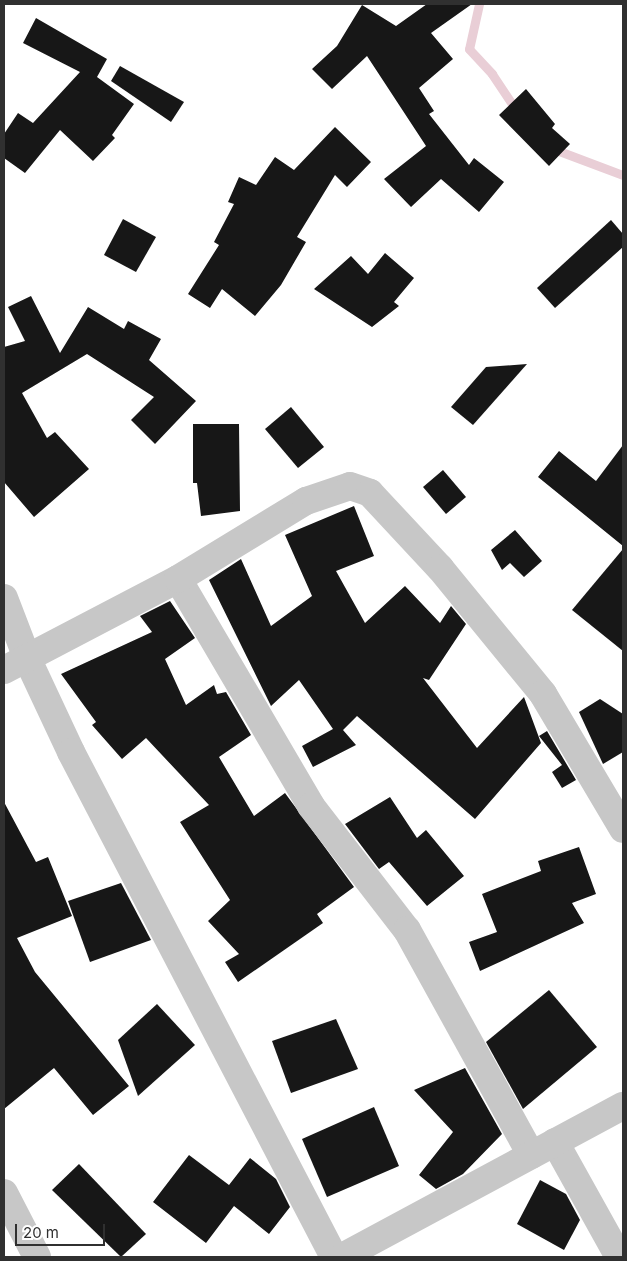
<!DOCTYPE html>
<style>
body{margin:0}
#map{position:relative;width:627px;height:1261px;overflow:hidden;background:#fff;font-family:Inter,sans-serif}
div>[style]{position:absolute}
.stream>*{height:9px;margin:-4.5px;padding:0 4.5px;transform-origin:4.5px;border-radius:4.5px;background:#e9ced6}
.building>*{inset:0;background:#171717}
.minor>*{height:28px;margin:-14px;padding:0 14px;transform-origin:14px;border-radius:14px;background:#c7c7c7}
span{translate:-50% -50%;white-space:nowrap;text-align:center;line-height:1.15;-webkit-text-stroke:5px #fff;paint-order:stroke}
.frame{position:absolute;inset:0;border:5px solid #303030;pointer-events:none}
.scale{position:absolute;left:15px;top:1224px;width:90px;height:22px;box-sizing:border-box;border:2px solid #303030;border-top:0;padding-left:6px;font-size:15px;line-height:18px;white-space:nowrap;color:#303030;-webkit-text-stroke:4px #fff;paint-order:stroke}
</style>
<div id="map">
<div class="stream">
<div style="left:479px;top:4px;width:46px;rotate:102.5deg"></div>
<div style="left:469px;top:49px;width:34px;rotate:47deg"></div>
<div style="left:492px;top:74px;width:47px;rotate:56.3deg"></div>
<div style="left:551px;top:148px;width:77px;rotate:20.6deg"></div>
</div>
<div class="building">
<div style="clip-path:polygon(427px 4px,472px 4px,431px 33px,453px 59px,419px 88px,434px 111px,429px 114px,469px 165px,474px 158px,504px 182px,479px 212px,441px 179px,411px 207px,384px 179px,426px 146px,367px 56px,332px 89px,312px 69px,337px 46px,362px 5px,396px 26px)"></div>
<div style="clip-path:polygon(36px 18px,107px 59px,97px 77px,134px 104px,112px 135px,115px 138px,93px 161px,60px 130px,25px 173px,4px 158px,4px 134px,18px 113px,33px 123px,80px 72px,23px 43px)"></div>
<div style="clip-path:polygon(120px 66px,184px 102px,171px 122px,111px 81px)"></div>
<div style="clip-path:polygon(526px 89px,555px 124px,552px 128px,570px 144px,549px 166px,499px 115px)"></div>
<div style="clip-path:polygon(335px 127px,371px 162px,347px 187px,335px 175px,297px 237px,306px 242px,281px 285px,255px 316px,222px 289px,210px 308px,188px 294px,219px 245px,214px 242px,234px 204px,228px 202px,239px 177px,256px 185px,275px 157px,294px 170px)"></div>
<div style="clip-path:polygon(123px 219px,156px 237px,136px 272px,104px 255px)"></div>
<div style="clip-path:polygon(611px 220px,623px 234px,623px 247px,555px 308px,537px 288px)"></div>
<div style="clip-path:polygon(385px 253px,414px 278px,394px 302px,399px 306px,372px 327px,314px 289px,351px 256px,368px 274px)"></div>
<div style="clip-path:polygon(31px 296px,60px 353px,88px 307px,124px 329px,128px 321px,161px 339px,149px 360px,196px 401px,155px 444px,131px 420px,154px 397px,87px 354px,22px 393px,47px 438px,55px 432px,89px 469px,34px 517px,4px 482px,4px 347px,25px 341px,8px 307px)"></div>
<div style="clip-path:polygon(527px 364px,473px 425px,451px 407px,486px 367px)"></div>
<div style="clip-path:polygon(291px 407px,324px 447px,298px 468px,265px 429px)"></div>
<div style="clip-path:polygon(193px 424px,239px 424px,240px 511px,201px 516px,197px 483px,193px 483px)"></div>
<div style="clip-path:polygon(623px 445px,623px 546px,538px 477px,559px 451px,596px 481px)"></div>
<div style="clip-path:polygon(443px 470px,466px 497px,446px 514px,423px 487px)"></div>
<div style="clip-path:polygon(354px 506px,374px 556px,336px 571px,365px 623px,405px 586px,440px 623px,451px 606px,466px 624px,429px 680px,423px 678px,477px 748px,524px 697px,541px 743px,475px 819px,357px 716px,343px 730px,356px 745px,313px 767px,302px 746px,333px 729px,299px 680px,271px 706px,209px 580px,241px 559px,271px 626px,312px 596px,285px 535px)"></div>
<div style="clip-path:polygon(515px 530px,542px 561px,524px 577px,510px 563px,502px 570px,491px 550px)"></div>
<div style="clip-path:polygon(623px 549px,623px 651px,572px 610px)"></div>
<div style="clip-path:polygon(170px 601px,195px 638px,165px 659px,186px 705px,214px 685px,217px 694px,226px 692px,251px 735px,219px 757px,254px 816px,285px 793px,354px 887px,317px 914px,323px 923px,238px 982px,225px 962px,239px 954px,208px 921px,230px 900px,180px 822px,209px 805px,146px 738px,122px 759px,92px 725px,96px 722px,61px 674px,152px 632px,140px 616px)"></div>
<div style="clip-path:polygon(600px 699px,623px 714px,623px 752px,603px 764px,579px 712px)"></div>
<div style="clip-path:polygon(547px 731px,576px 780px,562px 788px,552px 772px,562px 765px,539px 736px)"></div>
<div style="clip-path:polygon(390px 797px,417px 838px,426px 830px,464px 876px,427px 906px,389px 862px,379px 869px,345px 824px)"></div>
<div style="clip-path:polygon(4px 802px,36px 862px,48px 857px,72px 916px,17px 938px,35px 972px,129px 1086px,93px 1115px,54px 1068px,4px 1109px)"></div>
<div style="clip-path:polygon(579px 847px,596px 894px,572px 903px,584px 923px,480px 971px,469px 942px,497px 932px,482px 894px,541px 871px,538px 861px)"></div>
<div style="clip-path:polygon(121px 883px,151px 940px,90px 962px,68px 901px)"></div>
<div style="clip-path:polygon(549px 990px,597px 1047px,523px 1109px,486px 1042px)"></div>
<div style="clip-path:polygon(157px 1004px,195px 1045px,138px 1096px,118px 1040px)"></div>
<div style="clip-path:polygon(336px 1019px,358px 1069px,291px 1093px,272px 1041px)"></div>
<div style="clip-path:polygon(465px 1068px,502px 1134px,463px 1174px,436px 1189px,419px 1175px,453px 1132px,414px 1090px)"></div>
<div style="clip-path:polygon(374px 1107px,399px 1166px,327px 1197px,302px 1139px)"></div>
<div style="clip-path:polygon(189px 1155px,229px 1185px,250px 1158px,276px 1179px,290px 1207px,269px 1234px,234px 1206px,206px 1243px,153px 1202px)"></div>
<div style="clip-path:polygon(79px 1164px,146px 1234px,121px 1257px,52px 1190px)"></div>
<div style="clip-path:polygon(540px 1180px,566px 1194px,580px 1220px,564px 1250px,517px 1224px)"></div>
</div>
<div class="minor">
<div style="left:178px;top:579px;width:263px;rotate:59.6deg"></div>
<div style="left:311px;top:806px;width:157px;rotate:52.3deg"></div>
<div style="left:407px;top:930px;width:257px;rotate:61.1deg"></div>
<div style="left:4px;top:598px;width:64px;rotate:69deg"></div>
<div style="left:27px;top:658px;width:104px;rotate:64.9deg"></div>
<div style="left:71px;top:752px;width:569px;rotate:62.49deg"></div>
<div style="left:4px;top:670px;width:196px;rotate:-27.6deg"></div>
<div style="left:178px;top:579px;width:150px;rotate:-31.4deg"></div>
<div style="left:306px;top:501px;width:46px;rotate:-18.8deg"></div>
<div style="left:350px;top:486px;width:21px;rotate:19deg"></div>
<div style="left:370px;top:493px;width:103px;rotate:47deg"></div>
<div style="left:440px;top:568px;width:163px;rotate:50.7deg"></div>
<div style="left:543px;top:694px;width:157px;rotate:59.3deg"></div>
<div style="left:555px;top:1142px;width:132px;rotate:60.9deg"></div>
<div style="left:4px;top:1193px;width:72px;rotate:62.7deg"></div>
<div style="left:342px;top:1257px;width:319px;rotate:-28.3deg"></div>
</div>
<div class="frame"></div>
<div class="scale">20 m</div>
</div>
